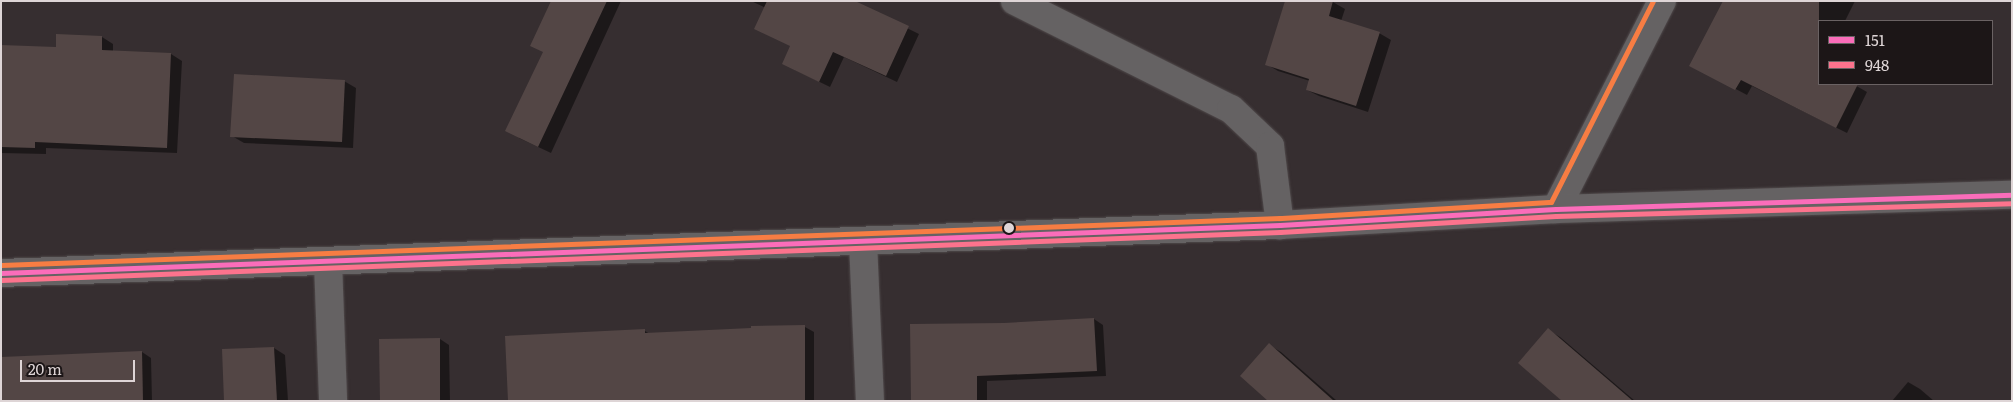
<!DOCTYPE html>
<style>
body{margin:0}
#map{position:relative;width:2013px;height:402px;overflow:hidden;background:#362e30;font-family:Literata,serif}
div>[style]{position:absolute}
.shadow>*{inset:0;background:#0007}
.building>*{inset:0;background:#534645}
.roads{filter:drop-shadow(0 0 1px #504a4b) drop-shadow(0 0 1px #504a4b)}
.minor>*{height:28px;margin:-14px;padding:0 14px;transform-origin:14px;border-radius:14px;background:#656263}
.tertiary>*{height:28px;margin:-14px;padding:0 14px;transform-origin:14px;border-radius:14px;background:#656263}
.bus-1>*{height:5px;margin:-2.5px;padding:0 2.5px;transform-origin:2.5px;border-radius:2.5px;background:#fb6dba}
.bus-2>*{height:5px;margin:-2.5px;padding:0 2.5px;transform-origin:2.5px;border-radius:2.5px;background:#fc738d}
.bus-3>*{height:5px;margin:-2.5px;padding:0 2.5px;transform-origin:2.5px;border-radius:2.5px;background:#f77d43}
.dots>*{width:14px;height:14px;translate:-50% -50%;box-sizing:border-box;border:2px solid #1c1617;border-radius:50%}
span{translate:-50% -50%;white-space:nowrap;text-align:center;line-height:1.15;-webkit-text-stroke:4.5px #1c1617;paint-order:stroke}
.frame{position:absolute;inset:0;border:2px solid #ded5d6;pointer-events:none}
.legend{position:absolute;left:1818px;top:20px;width:175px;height:65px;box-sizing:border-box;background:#1c1617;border:1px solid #6a6263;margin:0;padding:6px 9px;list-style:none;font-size:15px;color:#ded5d6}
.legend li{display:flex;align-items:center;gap:10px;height:25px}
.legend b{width:25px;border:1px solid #6a6263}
.scale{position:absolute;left:20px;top:360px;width:115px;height:22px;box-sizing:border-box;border:2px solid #ded5d6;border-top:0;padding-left:6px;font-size:15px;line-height:18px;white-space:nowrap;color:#ded5d6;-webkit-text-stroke:4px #1c1617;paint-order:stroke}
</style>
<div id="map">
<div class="shadow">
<div style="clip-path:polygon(552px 1px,621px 1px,551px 153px,519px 138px,544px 52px)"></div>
<div style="clip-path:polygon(751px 1px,852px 1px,919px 34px,897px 82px,844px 57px,830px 87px,795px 70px,792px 46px,766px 8px)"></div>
<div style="clip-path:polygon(1331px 1px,1345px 9px,1341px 21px,1379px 33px,1391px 40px,1368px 112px,1319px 96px,1307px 90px,1310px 81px,1278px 71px,1266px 64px)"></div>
<div style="clip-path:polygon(1729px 1px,1855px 1px,1845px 21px,1819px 21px,1819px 84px,1853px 84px,1867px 92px,1847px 133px,1752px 86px,1747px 95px,1702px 71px)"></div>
<div style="clip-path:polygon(58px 35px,102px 37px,113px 44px,113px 52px,171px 54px,182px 61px,177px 153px,46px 148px,46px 154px,1px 153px,1px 46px,57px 48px)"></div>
<div style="clip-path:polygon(344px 81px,356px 88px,353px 148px,244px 143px,232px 136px)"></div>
<div style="clip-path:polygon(1094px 319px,1103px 325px,1106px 376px,987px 381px,987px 401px,912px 401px)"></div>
<div style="clip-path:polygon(805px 327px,814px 332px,814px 401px,509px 401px,645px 331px,650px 334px)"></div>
<div style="clip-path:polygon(1548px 330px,1560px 337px,1635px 401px,1564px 401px)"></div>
<div style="clip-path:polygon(440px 339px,449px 345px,450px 401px,381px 401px)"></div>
<div style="clip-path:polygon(1269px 345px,1281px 352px,1337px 401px,1270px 401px)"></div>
<div style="clip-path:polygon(274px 348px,285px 355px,288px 401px,226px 401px)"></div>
<div style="clip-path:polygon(142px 352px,151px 358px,152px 401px,1px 401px)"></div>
<div style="clip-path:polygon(1908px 382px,1920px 389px,1934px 401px,1892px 401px)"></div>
</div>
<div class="building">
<div style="clip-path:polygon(551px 1px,607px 1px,538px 147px,505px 131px,543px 52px,530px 46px)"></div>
<div style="clip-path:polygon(767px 1px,855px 1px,909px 26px,886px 76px,833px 52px,819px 82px,782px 64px,790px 46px,754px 29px)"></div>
<div style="clip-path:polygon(1285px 1px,1333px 1px,1329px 16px,1380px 32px,1356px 106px,1306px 90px,1309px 79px,1265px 65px)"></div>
<div style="clip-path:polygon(1723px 1px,1819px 1px,1819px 84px,1858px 84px,1836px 128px,1741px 80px,1735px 90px,1689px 66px)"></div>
<div style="clip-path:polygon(56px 34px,102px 36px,102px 50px,171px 53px,167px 148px,35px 142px,35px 148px,1px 147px,1px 45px,56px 47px)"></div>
<div style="clip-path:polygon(234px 74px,345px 80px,342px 142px,230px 137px)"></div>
<div style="clip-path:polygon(1094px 318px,1097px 371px,977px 376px,977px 401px,911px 401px,910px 324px,1004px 323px)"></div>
<div style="clip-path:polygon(805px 325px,805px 401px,508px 401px,505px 336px,645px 329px,645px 333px,751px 328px,751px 326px)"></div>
<div style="clip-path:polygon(1548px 328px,1633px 401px,1562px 401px,1518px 363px)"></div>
<div style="clip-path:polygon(440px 338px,440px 401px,380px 401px,379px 339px)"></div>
<div style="clip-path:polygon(1269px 343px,1334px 401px,1268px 401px,1240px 376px)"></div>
<div style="clip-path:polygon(274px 347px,277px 401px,224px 401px,222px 349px)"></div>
<div style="clip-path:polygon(142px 351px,143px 401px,1px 401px,1px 357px)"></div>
</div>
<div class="roads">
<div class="minor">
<div style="left:1015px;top:1px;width:241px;rotate:26.6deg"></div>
<div style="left:1231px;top:109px;width:54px;rotate:43.5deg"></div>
<div style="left:1270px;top:146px;width:80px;rotate:82.8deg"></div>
<div style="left:863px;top:242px;width:159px;rotate:87.5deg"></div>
<div style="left:328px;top:262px;width:139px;rotate:87.9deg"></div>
</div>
<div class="tertiary">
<div style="left:1556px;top:209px;width:233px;rotate:-63deg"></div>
<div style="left:1px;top:273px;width:1280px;rotate:-2.15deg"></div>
<div style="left:1280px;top:225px;width:276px;rotate:-3.3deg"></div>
<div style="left:1556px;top:209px;width:456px;rotate:-1.8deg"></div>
</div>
</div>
<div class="bus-1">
<div style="left:1px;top:273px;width:1280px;rotate:-2.15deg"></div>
<div style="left:1280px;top:225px;width:276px;rotate:-3.3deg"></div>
<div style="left:1556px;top:209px;width:456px;rotate:-1.8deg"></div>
</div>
<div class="bus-2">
<div style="left:1px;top:280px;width:1280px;rotate:-2.15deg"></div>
<div style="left:1280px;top:232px;width:276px;rotate:-3.3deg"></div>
<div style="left:1556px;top:216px;width:456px;rotate:-1.6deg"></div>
</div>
<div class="bus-3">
<div style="left:1px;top:265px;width:1280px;rotate:-2.1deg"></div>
<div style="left:1280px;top:218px;width:271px;rotate:-3.4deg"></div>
<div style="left:1551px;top:202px;width:225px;rotate:-63.1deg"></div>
</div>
<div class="dots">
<div style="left:1009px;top:228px;background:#ded5d6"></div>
</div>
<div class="frame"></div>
<ul class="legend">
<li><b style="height:6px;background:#fb6dba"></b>151</li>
<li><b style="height:6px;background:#fc738d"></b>948</li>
</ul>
<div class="scale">20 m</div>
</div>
